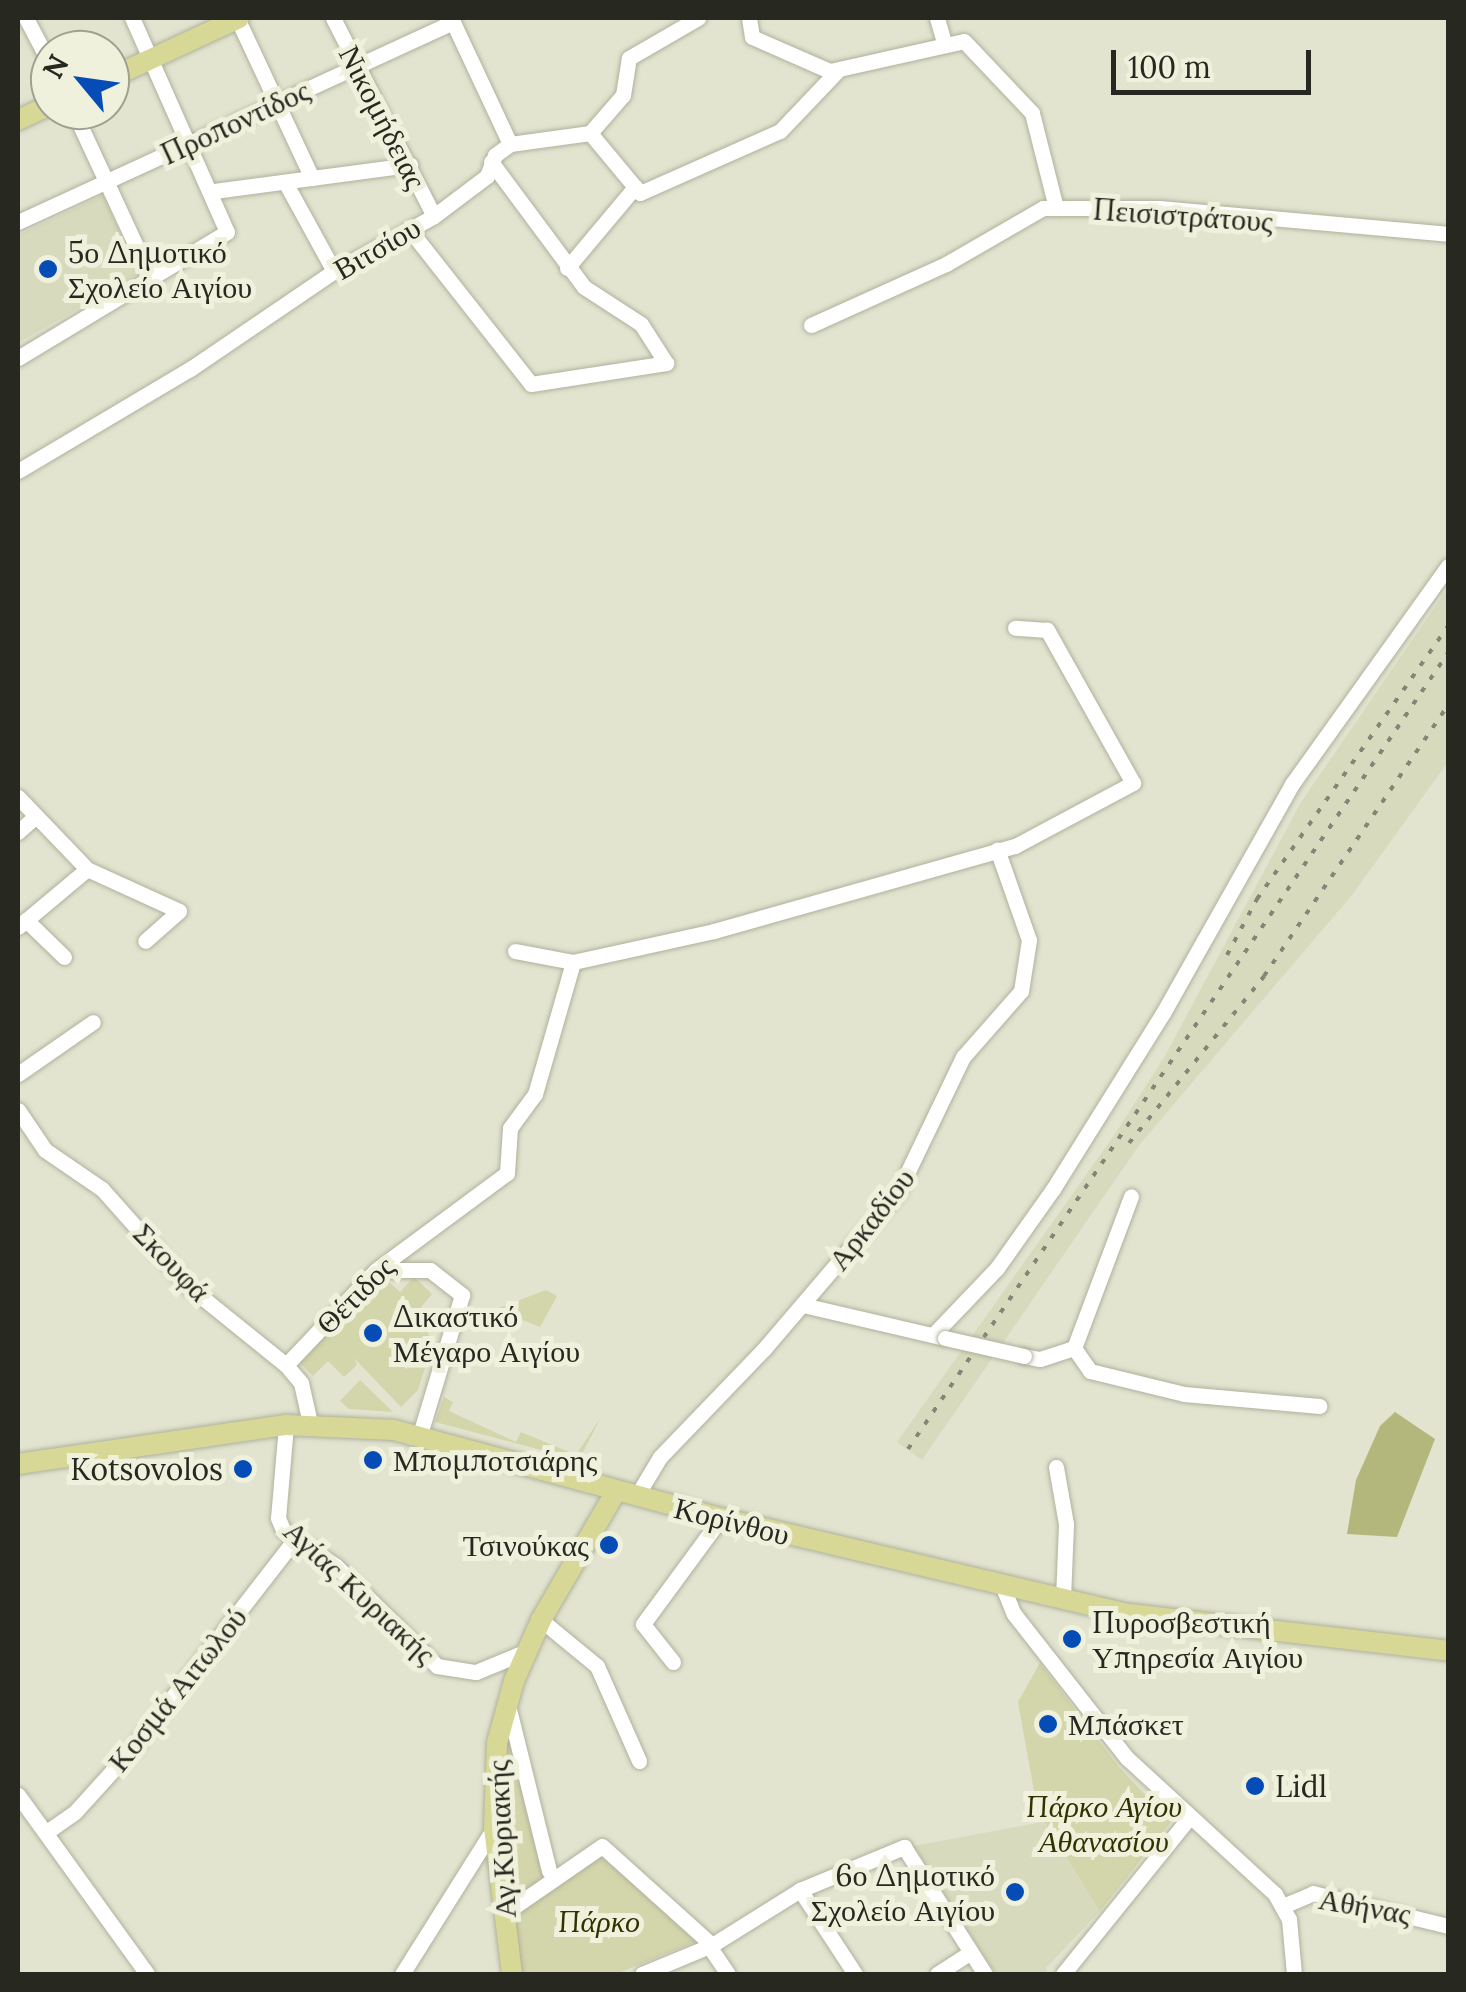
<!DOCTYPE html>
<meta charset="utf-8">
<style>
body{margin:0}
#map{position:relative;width:1466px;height:1992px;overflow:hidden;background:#e2e4cf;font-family:Lora,serif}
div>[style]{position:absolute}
.built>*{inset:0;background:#d8dabd}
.green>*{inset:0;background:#d3d5ab}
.forest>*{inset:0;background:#b4b77b}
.roads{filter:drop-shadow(0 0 2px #b0b19d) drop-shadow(0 0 2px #b0b19d)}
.minor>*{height:15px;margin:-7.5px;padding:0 7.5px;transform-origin:7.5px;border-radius:7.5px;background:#fff}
.major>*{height:20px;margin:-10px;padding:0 10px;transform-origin:10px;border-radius:10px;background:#d7d895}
.rail>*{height:4px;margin-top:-2px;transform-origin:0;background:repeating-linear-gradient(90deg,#838576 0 5px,transparent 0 15px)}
.bridges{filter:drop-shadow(0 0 2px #b0b19d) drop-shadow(0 0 2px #b0b19d)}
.minor-bridge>*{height:15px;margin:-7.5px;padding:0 7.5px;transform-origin:7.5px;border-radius:7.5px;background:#fff}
.dots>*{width:28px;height:28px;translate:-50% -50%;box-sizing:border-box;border:5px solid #eff1dc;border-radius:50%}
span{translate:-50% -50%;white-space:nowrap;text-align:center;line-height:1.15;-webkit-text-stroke:10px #eff1dc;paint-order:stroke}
.street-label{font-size:30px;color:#272820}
.poi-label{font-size:30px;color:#272820}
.left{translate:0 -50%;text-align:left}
.right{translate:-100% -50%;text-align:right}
.park-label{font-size:30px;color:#323201;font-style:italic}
.frame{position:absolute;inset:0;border:20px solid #272820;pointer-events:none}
.north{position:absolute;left:30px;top:30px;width:100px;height:100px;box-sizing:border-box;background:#eff1dc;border:2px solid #9fa191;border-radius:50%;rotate:299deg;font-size:28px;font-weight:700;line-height:40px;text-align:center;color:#272820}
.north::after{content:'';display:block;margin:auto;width:35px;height:45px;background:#054cb7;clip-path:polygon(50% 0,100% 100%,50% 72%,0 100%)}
.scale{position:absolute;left:1111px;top:50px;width:200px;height:45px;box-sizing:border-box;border:5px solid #272820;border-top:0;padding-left:12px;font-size:30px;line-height:35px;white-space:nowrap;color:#272820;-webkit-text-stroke:8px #eff1dc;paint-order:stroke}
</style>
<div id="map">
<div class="built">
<div style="clip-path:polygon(103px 195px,139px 274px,18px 343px,18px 235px)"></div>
<div style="clip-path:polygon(1448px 588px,1448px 762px,1352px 895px,1140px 1144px,922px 1460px,897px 1442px,1115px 1134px,1165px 1056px,1301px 802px)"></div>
<div style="clip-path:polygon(1043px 1822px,1100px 1911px,1046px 1968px,1048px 1974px,996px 1974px,913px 1846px)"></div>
</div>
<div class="green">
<div style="clip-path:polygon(381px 1275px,400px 1292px,414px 1277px,432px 1294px,418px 1311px,430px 1338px,417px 1343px,422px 1349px,407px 1368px,425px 1368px,418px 1390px,401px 1407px,354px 1358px,357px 1365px,344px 1377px,328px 1361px,313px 1376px,299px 1362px,344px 1314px,349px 1319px,358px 1309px,353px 1304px)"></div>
<div style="clip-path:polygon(546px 1290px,557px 1296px,540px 1327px,496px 1309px)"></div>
<div style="clip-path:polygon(360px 1380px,393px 1412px,349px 1409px,340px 1401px)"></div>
<div style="clip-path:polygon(444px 1397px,453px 1402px,449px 1411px,516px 1442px,521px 1432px,576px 1455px,601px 1417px,579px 1460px,435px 1422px)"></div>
<div style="clip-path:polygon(1040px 1663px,1118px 1766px,1171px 1822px,1100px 1911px,1038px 1813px,1018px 1702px)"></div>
<div style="clip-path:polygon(510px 1726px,547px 1875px,510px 1902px,502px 1756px)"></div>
<div style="clip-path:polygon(603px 1852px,697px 1941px,616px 1974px,519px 1974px,510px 1918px)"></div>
</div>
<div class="forest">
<div style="clip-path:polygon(1395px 1412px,1435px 1439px,1397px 1537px,1347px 1534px,1356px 1480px,1380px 1426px)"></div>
</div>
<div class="roads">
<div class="minor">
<div style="left:26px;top:18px;width:52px;rotate:62.4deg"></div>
<div style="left:237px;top:18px;width:177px;rotate:64.9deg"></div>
<div style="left:333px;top:18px;width:222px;rotate:63deg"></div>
<div style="left:451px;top:18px;width:139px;rotate:64.9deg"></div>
<div style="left:749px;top:18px;width:19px;rotate:81deg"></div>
<div style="left:752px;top:37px;width:85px;rotate:23.6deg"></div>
<div style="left:830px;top:71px;width:137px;rotate:-12.6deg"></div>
<div style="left:964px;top:41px;width:99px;rotate:46.6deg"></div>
<div style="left:1032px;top:113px;width:98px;rotate:75.8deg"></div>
<div style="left:937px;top:18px;width:26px;rotate:74deg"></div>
<div style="left:73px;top:110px;width:185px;rotate:65.1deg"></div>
<div style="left:590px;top:133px;width:78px;rotate:50.2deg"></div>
<div style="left:640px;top:193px;width:153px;rotate:-23.9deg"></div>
<div style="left:780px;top:131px;width:84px;rotate:-46.4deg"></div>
<div style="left:285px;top:182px;width:102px;rotate:61.2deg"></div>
<div style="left:214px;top:191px;width:198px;rotate:-7.6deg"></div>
<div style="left:18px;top:222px;width:479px;rotate:-24.7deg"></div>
<div style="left:409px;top:229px;width:197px;rotate:51.8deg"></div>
<div style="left:531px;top:384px;width:137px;rotate:-8.8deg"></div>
<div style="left:666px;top:363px;width:46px;rotate:-122.7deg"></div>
<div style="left:641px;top:324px;width:68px;rotate:-147deg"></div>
<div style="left:584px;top:287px;width:156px;rotate:-126.6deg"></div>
<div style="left:567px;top:268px;width:106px;rotate:-50deg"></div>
<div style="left:811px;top:325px;width:148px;rotate:-24.3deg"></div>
<div style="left:946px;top:264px;width:112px;rotate:-30deg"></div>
<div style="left:1043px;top:208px;width:116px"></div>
<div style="left:1159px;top:208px;width:290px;rotate:5.1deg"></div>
<div style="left:18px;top:358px;width:244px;rotate:-31.1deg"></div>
<div style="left:227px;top:232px;width:234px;rotate:-113.9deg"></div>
<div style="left:18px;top:471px;width:200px;rotate:-30.7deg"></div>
<div style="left:190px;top:369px;width:174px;rotate:-34.2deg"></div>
<div style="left:334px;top:271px;width:114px;rotate:-28.8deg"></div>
<div style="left:434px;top:216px;width:66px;rotate:-37deg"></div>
<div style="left:487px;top:176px;width:22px;rotate:-69deg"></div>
<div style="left:495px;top:155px;width:19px;rotate:-36deg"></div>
<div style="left:510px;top:144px;width:81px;rotate:-7.8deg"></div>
<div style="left:590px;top:133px;width:50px;rotate:-49deg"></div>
<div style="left:623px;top:95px;width:37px;rotate:-81deg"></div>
<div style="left:629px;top:58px;width:80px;rotate:-30.1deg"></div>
<div style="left:18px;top:797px;width:100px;rotate:46.2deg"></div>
<div style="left:87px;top:869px;width:101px;rotate:24.5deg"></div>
<div style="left:179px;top:911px;width:45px;rotate:138.6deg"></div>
<div style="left:18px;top:832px;width:24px;rotate:-42deg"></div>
<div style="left:26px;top:920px;width:53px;rotate:44.2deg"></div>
<div style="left:18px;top:927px;width:90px;rotate:-40deg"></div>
<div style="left:515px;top:951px;width:59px;rotate:10.7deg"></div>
<div style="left:18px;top:1074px;width:91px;rotate:-34.7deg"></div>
<div style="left:18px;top:1110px;width:48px;rotate:56deg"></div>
<div style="left:45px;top:1150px;width:69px;rotate:34.4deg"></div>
<div style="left:102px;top:1189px;width:130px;rotate:48.4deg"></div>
<div style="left:188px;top:1286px;width:126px;rotate:38.9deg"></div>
<div style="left:286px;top:1365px;width:23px;rotate:50deg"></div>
<div style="left:301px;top:1383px;width:41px;rotate:77.3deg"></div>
<div style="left:379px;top:1270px;width:51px"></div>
<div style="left:430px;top:1270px;width:41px;rotate:38deg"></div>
<div style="left:462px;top:1295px;width:145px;rotate:106.8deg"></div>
<div style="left:803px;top:1305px;width:142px;rotate:13.1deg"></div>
<div style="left:933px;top:1335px;width:93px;rotate:-46.3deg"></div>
<div style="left:997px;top:1268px;width:97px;rotate:-54.7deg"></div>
<div style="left:1053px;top:1189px;width:208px;rotate:-58deg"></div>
<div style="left:1163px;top:1013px;width:263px;rotate:-60.6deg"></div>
<div style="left:1292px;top:784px;width:268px;rotate:-54.4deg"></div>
<div style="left:1074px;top:1348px;width:28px;rotate:55deg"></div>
<div style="left:1090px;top:1371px;width:97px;rotate:13.7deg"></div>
<div style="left:1184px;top:1394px;width:136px;rotate:5.1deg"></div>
<div style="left:1024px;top:1356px;width:16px;rotate:11deg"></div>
<div style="left:1040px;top:1359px;width:36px;rotate:-18deg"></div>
<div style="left:1074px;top:1348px;width:162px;rotate:-69.4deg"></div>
<div style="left:286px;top:1365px;width:131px;rotate:-46.5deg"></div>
<div style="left:376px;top:1270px;width:163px;rotate:-36.5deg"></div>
<div style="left:507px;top:1173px;width:45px;rotate:-86.2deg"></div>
<div style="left:510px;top:1128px;width:42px;rotate:-53.7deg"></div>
<div style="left:535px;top:1094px;width:137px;rotate:-73.9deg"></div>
<div style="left:573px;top:962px;width:144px;rotate:-12.4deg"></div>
<div style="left:714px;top:931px;width:313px;rotate:-15.8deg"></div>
<div style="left:1015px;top:846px;width:134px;rotate:-28.1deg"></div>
<div style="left:1133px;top:783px;width:176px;rotate:-119.3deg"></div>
<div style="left:1047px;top:630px;width:32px;rotate:-176deg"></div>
<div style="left:286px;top:1425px;width:93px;rotate:94.9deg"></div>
<div style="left:278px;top:1518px;width:13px;rotate:67deg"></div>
<div style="left:283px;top:1530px;width:64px;rotate:34.2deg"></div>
<div style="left:336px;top:1566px;width:142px;rotate:44.7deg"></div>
<div style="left:437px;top:1666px;width:39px;rotate:9deg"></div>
<div style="left:476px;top:1672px;width:55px;rotate:-22.4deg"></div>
<div style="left:1056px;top:1467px;width:58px;rotate:80deg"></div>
<div style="left:1066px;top:1524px;width:75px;rotate:92.3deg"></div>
<div style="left:636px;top:1497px;width:47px;rotate:-59deg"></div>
<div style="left:660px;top:1457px;width:150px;rotate:-46.1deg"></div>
<div style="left:764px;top:1349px;width:206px;rotate:-49.5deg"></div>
<div style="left:898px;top:1192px;width:150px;rotate:-64.3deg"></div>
<div style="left:963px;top:1057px;width:88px;rotate:-48.7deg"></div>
<div style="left:1021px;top:991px;width:52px;rotate:-81.1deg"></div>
<div style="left:1029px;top:940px;width:96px;rotate:-109.4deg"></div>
<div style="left:1002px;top:1585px;width:31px;rotate:68deg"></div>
<div style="left:1014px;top:1614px;width:183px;rotate:51.9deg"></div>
<div style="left:1127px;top:1758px;width:201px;rotate:42.6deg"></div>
<div style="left:1275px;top:1894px;width:29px;rotate:61deg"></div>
<div style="left:1289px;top:1919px;width:55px;rotate:84.8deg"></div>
<div style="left:541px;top:1620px;width:72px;rotate:39.4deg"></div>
<div style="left:597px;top:1666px;width:104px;rotate:66.1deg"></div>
<div style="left:673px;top:1662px;width:48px;rotate:-128.3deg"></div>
<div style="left:643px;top:1624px;width:132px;rotate:-53.7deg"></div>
<div style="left:507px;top:1701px;width:175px;rotate:76.1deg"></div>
<div style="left:18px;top:1795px;width:221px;rotate:54.2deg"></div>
<div style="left:48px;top:1831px;width:33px;rotate:-35deg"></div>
<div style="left:75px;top:1812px;width:86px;rotate:-47.8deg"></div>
<div style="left:133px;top:1748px;width:266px;rotate:-52.2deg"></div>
<div style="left:800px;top:1890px;width:100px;rotate:56.8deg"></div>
<div style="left:1283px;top:1906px;width:33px;rotate:-23deg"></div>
<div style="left:1313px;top:1893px;width:139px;rotate:13.7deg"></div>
<div style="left:502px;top:1915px;width:121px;rotate:-34.6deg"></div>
<div style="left:602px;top:1846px;width:148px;rotate:42deg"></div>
<div style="left:709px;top:1946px;width:34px;rotate:56deg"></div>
<div style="left:402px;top:1974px;width:173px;rotate:-57.8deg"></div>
<div style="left:642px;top:1974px;width:76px;rotate:-22.5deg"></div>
<div style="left:712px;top:1945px;width:104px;rotate:-32deg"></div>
<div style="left:800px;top:1890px;width:113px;rotate:-22.5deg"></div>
<div style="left:904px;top:1847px;width:151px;rotate:57.5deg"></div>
<div style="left:937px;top:1974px;width:40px;rotate:-32.9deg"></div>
<div style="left:1063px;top:1974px;width:199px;rotate:-51.1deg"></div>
</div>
<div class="major">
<div style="left:110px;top:78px;width:142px;rotate:-24.9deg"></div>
<div style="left:18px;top:120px;width:35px;rotate:-25deg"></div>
<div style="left:18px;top:1464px;width:271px;rotate:-8.3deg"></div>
<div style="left:286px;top:1425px;width:108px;rotate:2.7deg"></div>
<div style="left:394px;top:1430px;width:339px;rotate:15.1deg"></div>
<div style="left:721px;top:1518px;width:412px;rotate:13.3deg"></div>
<div style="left:1122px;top:1613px;width:328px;rotate:6.6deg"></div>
<div style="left:512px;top:1974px;width:147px;rotate:-97deg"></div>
<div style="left:494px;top:1828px;width:85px;rotate:-88deg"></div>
<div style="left:497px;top:1743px;width:64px;rotate:-74.7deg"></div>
<div style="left:514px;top:1681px;width:67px;rotate:-66.1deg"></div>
<div style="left:541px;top:1620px;width:149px;rotate:-59.8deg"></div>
</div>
</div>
<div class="rail">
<div style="left:1227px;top:955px;width:64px;rotate:-61.8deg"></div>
<div style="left:1257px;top:899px;width:333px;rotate:-55deg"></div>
<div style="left:1129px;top:1143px;width:215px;rotate:-51deg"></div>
<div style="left:1264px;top:976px;width:328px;rotate:-55.8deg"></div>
<div style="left:908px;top:1449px;width:962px;rotate:-55.85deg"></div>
</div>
<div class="bridges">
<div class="minor-bridge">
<div style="left:945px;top:1338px;width:81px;rotate:12.8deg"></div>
</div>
</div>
<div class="dots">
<div style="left:48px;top:269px;background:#054cb7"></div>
<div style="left:373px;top:1333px;background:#054cb7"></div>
<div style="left:373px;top:1460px;background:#054cb7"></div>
<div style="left:243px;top:1469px;background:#054cb7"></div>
<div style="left:609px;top:1545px;background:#054cb7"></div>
<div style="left:1072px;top:1639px;background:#054cb7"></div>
<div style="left:1048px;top:1724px;background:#054cb7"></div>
<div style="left:1255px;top:1786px;background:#054cb7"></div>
<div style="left:1015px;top:1892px;background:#054cb7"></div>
</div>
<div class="street-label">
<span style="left:383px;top:117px;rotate:63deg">Νικομήδειας</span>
<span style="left:235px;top:122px;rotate:-25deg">Προποντίδος</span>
<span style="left:1183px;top:215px;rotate:4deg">Πεισιστράτους</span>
<span style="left:377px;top:248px;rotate:-30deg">Βιτσίου</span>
<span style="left:871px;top:1219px;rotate:-52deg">Αρκαδίου</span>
<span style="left:172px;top:1262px;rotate:46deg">Σκουφά</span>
<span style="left:355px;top:1295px;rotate:-45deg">Θέτιδος</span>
<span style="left:732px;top:1521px;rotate:14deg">Κορίνθου</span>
<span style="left:360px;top:1592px;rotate:43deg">Αγίας Κυριακής</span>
<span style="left:177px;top:1689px;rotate:-51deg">Κοσμά Αιτωλού</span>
<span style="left:501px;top:1839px;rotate:-93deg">Αγ.Κυριακής</span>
<span style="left:1365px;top:1906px;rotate:10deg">Αθήνας</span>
</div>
<div class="poi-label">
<span class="left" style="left:68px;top:269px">5ο Δημοτικό<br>Σχολείο Αιγίου</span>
<span class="left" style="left:393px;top:1333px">Δικαστικό<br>Μέγαρο Αιγίου</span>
<span class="left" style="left:393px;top:1460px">Μπομποτσιάρης</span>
<span class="right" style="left:223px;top:1469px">Kotsovolos</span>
<span class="right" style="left:589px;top:1545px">Τσινούκας</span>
<span class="left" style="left:1092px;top:1639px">Πυροσβεστική<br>Υπηρεσία Αιγίου</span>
<span class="left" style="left:1068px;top:1724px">Μπάσκετ</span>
<span class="left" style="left:1275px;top:1786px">Lidl</span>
<span class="right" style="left:995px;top:1892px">6ο Δημοτικό<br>Σχολείο Αιγίου</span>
</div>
<div class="park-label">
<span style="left:1104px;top:1823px">Πάρκο Αγίου<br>Αθανασίου</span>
<span style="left:599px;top:1921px">Πάρκο</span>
</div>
<div class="frame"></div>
<div class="north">N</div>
<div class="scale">100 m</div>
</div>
